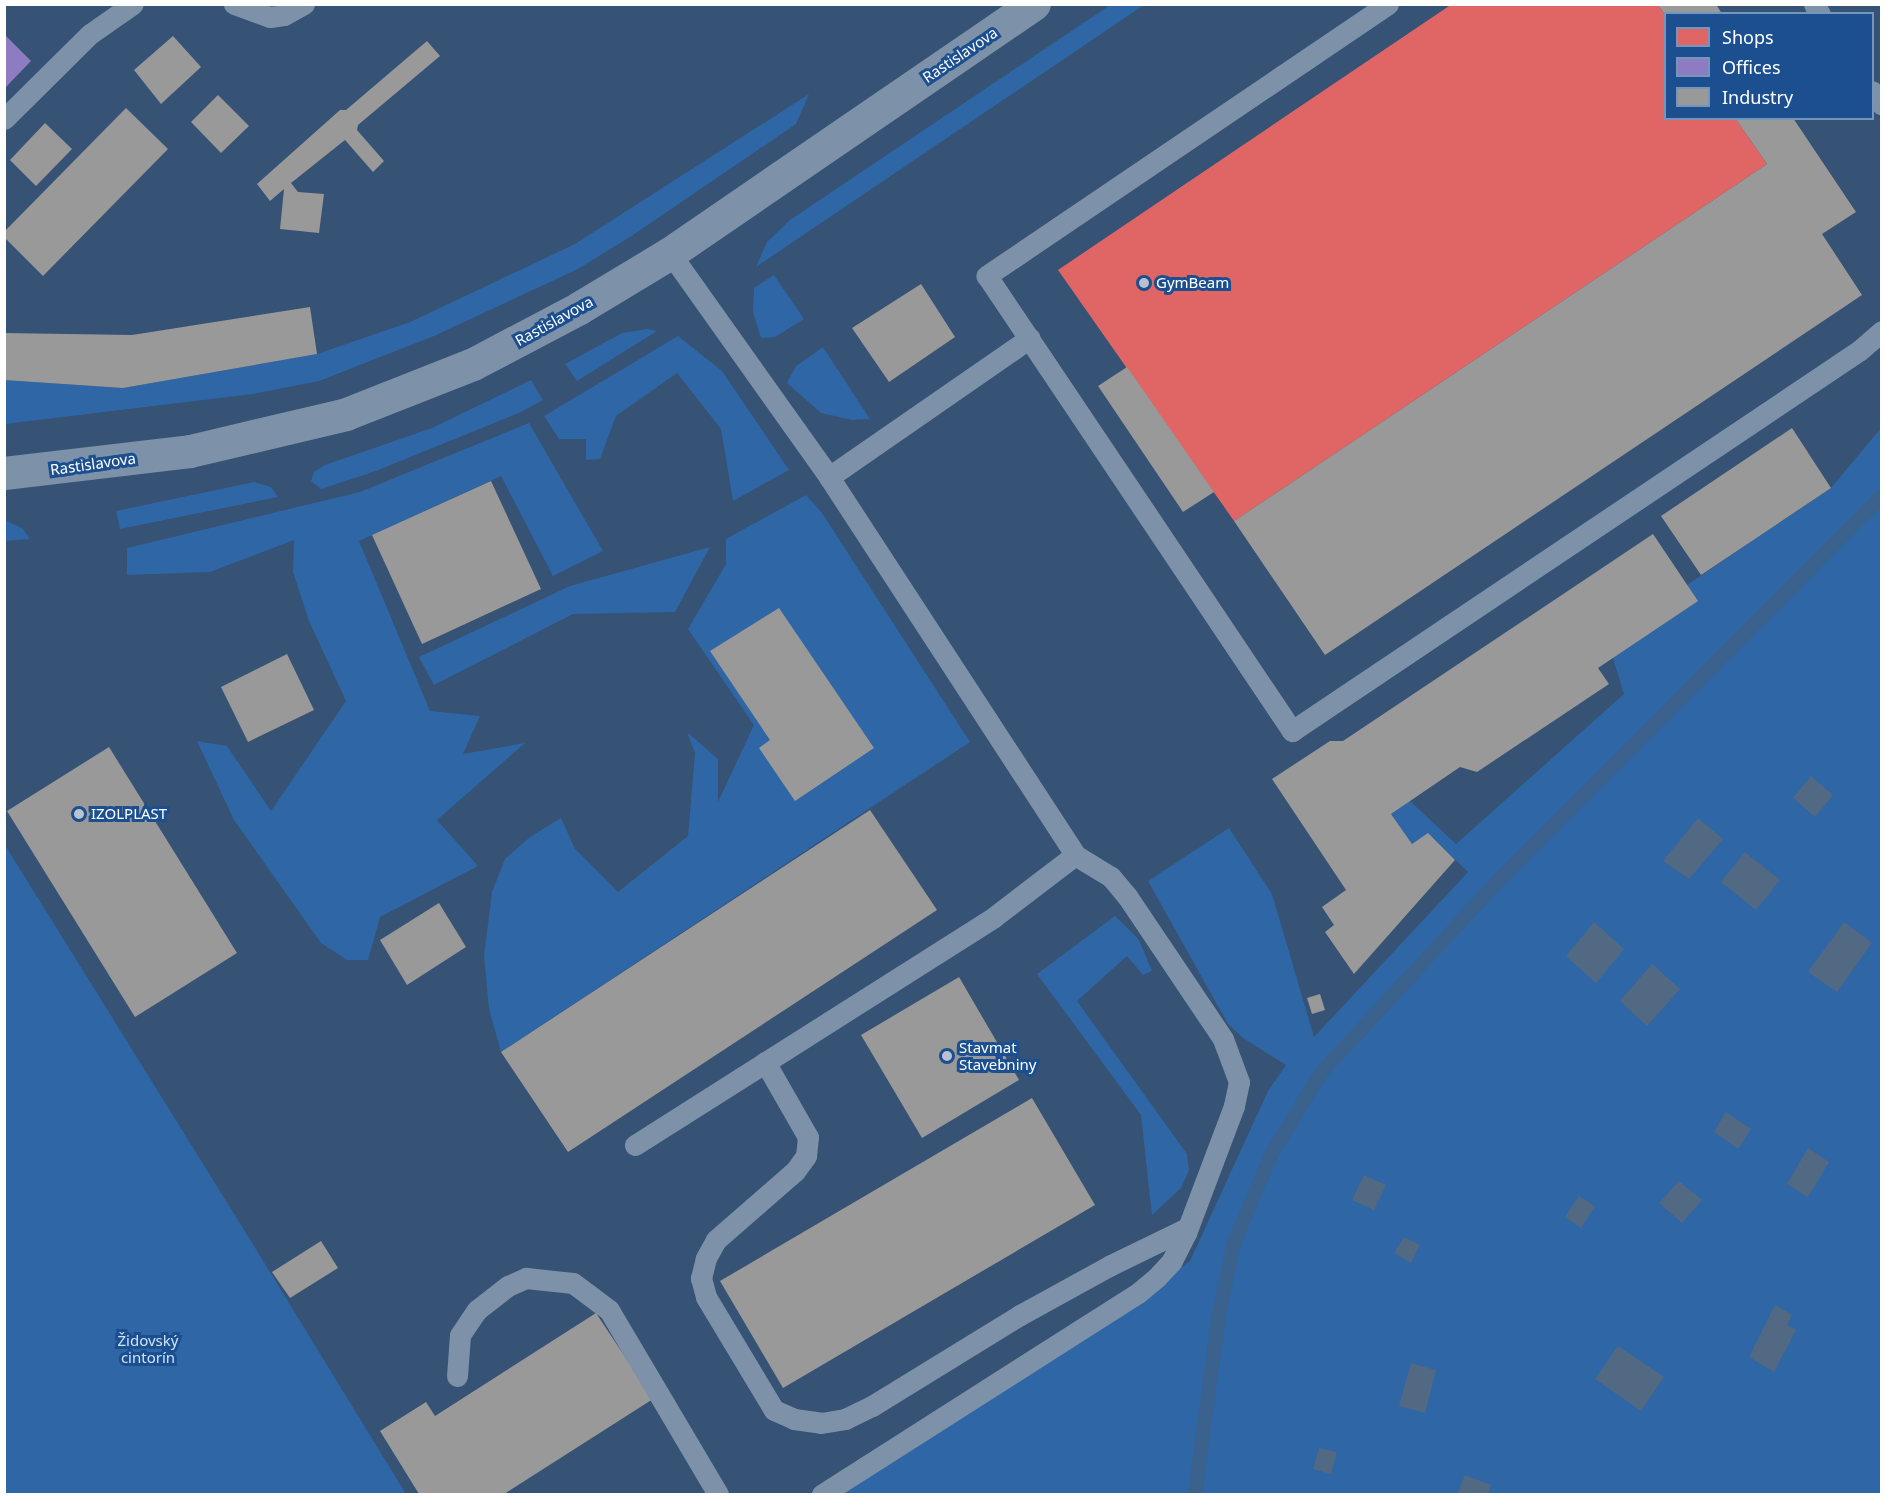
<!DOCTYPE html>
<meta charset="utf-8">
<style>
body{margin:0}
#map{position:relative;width:1886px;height:1499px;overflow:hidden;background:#365274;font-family:"Noto Sans",sans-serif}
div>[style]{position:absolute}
.green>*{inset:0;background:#2f66a5}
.shops>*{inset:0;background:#e06666}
.offices>*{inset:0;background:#8e7cc3}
.industry>*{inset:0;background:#999}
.stream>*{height:14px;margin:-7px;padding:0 7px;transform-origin:7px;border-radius:7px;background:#3b618d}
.building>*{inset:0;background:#526984}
.service>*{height:21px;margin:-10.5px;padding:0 10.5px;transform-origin:10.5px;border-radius:10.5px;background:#7d92a8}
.tertiary>*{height:33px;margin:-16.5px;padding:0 16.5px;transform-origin:16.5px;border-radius:16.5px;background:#7d92a8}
.dots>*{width:16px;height:16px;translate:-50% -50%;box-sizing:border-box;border:3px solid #1b4f8f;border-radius:50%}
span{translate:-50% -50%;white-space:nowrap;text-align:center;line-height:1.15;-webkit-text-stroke:6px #1b4f8f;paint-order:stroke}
.street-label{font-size:15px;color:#fff}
.poi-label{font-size:15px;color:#fff}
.left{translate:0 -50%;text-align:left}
.park-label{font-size:15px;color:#cfe3fa}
.frame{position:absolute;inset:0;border:6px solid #fff;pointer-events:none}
.legend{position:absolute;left:1664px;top:12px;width:210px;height:108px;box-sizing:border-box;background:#1b4f8f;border:2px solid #7695bc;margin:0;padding:8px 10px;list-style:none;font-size:18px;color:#fff}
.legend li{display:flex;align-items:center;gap:12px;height:30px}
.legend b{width:30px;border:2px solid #7695bc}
</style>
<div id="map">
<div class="green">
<div style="clip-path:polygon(1110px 5px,1144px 5px,756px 267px,767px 242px,790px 220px)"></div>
<div style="clip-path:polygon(809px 94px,796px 124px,633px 235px,578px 269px,434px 336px,319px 381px,253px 394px,5px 424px,4px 380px,123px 388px,317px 354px,410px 322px,575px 244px)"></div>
<div style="clip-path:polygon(774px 275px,804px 319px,775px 337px,761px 338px,753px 312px,754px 288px)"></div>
<div style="clip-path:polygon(647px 329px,657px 331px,577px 381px,565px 364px,622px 333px)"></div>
<div style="clip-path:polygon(678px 336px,722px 371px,789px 470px,733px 501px,721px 429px,677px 373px,616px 416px,600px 459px,586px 460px,586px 439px,559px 439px,544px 416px)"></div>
<div style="clip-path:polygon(823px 347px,870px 419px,852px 420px,821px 413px,787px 383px,796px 366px)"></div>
<div style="clip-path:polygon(531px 380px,543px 400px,521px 412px,376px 471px,321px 489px,311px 481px,314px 472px,325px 465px,432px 428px)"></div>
<div style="clip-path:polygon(529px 423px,603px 551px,553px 576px,501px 476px,359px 541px,430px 711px,480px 716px,463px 754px,525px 743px,437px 820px,478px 866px,380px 917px,368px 960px,347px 960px,321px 943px,234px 820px,197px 741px,227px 746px,271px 811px,346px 701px,309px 621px,293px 572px,294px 540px,210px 572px,127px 575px,127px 548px,360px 492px)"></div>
<div style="clip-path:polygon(1881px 428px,1881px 1494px,840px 1494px,1135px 1303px,1190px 1261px,1268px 1091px,1286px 1065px,1243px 1038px,1228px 1024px,1148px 881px,1229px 828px,1272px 894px,1314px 1037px,1468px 872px,1428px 834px,1412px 844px,1391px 814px,1410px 801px,1456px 844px,1624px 694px,1613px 658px,1687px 585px,1831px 488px)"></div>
<div style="clip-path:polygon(254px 482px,271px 487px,278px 497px,120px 529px,116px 511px)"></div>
<div style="clip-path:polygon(806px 495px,822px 513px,970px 742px,501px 1052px,489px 1009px,484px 956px,492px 892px,505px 859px,530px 837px,561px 818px,575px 849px,618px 892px,688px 836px,695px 753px,687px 732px,718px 759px,718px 802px,754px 725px,688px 629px,726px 564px,726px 539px)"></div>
<div style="clip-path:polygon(5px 520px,23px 529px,30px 539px,5px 541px)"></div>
<div style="clip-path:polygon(710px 547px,675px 612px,573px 614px,434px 685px,419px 657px,570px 586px)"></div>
<div style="clip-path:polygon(5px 845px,251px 1241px,406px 1494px,5px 1494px)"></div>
<div style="clip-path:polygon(1115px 916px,1139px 940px,1152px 971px,1143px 975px,1127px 956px,1077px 1001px,1187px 1154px,1189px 1170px,1181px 1188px,1152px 1215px,1141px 1115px,1037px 974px)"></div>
</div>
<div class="shops">
<div style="clip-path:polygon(1452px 4px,1657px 4px,1666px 16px,1666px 118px,1735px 118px,1767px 164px,1234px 521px,1058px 270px)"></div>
</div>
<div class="offices">
<div style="clip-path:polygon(4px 34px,31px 61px,4px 89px)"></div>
</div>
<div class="industry">
<div style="clip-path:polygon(1657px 4px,1716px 4px,1722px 14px,1666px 16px)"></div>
<div style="clip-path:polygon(173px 36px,201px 67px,161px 104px,134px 70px)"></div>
<div style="clip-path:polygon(427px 41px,440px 56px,358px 125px,357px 130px,384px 161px,373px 172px,345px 140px,291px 183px,298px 192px,324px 194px,319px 233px,280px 229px,284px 189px,270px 201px,257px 184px,340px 110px,346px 110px)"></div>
<div style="clip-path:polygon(218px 95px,249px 126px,221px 153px,191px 122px)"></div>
<div style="clip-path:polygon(126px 108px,168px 149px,43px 276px,4px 237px,4px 232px)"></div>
<div style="clip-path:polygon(1735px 118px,1793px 118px,1856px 212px,1822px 234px,1862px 295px,1325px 655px,1234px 521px,1767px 164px)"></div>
<div style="clip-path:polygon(45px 123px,72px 149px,36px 186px,10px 160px)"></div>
<div style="clip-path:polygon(921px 284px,955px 337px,889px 382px,852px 328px)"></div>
<div style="clip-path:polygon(310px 307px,317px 354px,123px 388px,4px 380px,4px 333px,132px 335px)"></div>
<div style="clip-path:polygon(1127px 367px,1214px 492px,1183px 512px,1098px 386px)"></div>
<div style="clip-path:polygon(1792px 428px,1831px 488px,1701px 575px,1661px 516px)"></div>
<div style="clip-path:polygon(491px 481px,541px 589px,422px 644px,372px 535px)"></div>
<div style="clip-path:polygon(1653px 534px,1698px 601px,1598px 668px,1609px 684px,1477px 772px,1460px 767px,1391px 814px,1412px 844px,1428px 833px,1455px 860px,1354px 974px,1325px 932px,1334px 925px,1322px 907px,1346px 890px,1272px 779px,1330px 741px,1343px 741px)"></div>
<div style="clip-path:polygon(779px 608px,874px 748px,795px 801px,759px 748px,770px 740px,710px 651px)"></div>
<div style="clip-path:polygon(287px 654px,314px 710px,248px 742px,221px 687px)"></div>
<div style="clip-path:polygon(109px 747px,237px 953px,135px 1017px,7px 811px)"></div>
<div style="clip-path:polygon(870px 810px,937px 910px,568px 1152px,501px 1052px)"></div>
<div style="clip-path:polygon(439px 903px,466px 947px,407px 985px,380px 940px)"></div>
<div style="clip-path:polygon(959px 977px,1019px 1080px,922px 1138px,861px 1035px)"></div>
<div style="clip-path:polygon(1320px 994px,1325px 1010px,1312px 1014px,1307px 998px)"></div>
<div style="clip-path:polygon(1032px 1098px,1095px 1205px,783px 1388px,720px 1281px)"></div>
<div style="clip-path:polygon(321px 1241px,338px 1268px,290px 1298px,272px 1272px)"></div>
<div style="clip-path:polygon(596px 1313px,653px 1399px,504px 1494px,419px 1494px,380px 1431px,426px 1402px,435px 1416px)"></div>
</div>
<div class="stream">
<div style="left:1195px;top:1494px;width:181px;rotate:-82.4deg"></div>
<div style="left:1219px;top:1315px;width:74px;rotate:-78.2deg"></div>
<div style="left:1234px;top:1243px;width:95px;rotate:-67.2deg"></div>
<div style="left:1271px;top:1155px;width:96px;rotate:-58.6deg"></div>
<div style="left:1321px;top:1073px;width:267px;rotate:-47.3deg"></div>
<div style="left:1502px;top:877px;width:538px;rotate:-45.08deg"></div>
</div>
<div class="building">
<div style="clip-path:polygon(1811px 776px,1833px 795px,1815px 817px,1793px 798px)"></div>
<div style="clip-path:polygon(1698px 818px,1723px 839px,1689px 879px,1663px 861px)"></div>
<div style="clip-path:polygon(1745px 852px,1780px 880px,1756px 910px,1721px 882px)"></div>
<div style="clip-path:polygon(1594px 922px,1624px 949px,1596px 983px,1566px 956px)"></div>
<div style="clip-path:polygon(1844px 922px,1872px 943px,1837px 992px,1808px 972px)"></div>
<div style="clip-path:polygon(1652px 964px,1680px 989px,1647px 1026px,1620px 1001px)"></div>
<div style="clip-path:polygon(1726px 1112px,1751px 1129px,1738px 1149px,1714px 1132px)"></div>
<div style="clip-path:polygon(1808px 1148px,1829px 1162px,1808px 1197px,1787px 1184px)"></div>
<div style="clip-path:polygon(1364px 1175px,1386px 1185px,1374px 1210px,1352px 1200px)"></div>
<div style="clip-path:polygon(1679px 1181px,1702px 1200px,1682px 1223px,1659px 1203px)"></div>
<div style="clip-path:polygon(1579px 1196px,1595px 1206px,1581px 1228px,1565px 1217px)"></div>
<div style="clip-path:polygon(1404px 1237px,1420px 1245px,1411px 1263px,1394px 1253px)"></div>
<div style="clip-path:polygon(1775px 1305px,1792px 1315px,1787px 1325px,1796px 1330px,1774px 1372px,1749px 1357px)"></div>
<div style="clip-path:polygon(1618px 1346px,1664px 1377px,1641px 1411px,1595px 1379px)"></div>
<div style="clip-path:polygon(1411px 1363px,1436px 1370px,1425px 1413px,1399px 1406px)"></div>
<div style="clip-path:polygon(1319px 1448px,1337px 1452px,1331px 1474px,1313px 1469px)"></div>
<div style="clip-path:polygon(1465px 1475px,1491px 1485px,1488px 1494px,1457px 1494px)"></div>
</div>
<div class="service">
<div style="left:234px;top:4px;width:38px;rotate:20deg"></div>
<div style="left:270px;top:17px;width:14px;rotate:-8deg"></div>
<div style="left:284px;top:15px;width:23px;rotate:-29deg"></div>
<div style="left:1388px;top:4px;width:485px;rotate:145.9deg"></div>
<div style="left:987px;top:276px;width:548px;rotate:56.16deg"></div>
<div style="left:1292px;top:731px;width:684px;rotate:-33.85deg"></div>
<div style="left:1860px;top:350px;width:29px;rotate:-41deg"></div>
<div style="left:1814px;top:4px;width:12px;rotate:59deg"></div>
<div style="left:1872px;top:91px;width:17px;rotate:54deg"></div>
<div style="left:4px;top:119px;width:121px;rotate:-44.7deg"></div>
<div style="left:90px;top:34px;width:52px;rotate:-34.9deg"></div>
<div style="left:670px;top:253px;width:275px;rotate:54.6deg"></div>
<div style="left:829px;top:477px;width:451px;rotate:56.9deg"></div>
<div style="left:1075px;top:855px;width:42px;rotate:31.4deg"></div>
<div style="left:1111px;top:877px;width:25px;rotate:50deg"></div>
<div style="left:1127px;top:896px;width:172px;rotate:56.1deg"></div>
<div style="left:1223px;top:1039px;width:46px;rotate:69.6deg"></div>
<div style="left:1239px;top:1082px;width:25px;rotate:102deg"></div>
<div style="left:1234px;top:1106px;width:136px;rotate:110.7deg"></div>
<div style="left:1186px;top:1233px;width:31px;rotate:117deg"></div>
<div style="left:1172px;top:1261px;width:23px;rotate:133deg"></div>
<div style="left:1156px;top:1278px;width:23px;rotate:140deg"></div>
<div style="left:1138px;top:1293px;width:375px;rotate:147.5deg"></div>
<div style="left:829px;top:477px;width:244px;rotate:-34.7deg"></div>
<div style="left:765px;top:1062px;width:86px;rotate:60.2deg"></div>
<div style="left:808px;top:1137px;width:19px;rotate:96deg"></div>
<div style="left:806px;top:1156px;width:19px;rotate:126deg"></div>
<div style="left:795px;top:1171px;width:105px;rotate:138.9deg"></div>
<div style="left:716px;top:1240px;width:21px;rotate:119deg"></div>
<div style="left:706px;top:1258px;width:21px;rotate:104deg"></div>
<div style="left:701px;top:1278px;width:20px;rotate:75deg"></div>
<div style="left:706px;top:1297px;width:132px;rotate:59deg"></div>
<div style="left:774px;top:1410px;width:22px;rotate:24deg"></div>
<div style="left:794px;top:1419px;width:27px;rotate:8deg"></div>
<div style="left:821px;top:1423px;width:24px;rotate:-9deg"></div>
<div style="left:845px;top:1419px;width:30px;rotate:-26deg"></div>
<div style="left:872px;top:1406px;width:174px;rotate:-31.6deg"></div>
<div style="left:1020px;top:1315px;width:102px;rotate:-28.8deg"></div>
<div style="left:1109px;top:1266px;width:87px;rotate:-26deg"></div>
<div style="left:635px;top:1145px;width:425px;rotate:-32.4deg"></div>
<div style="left:994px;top:917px;width:102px;rotate:-37.4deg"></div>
<div style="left:457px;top:1376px;width:41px;rotate:-85.8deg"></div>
<div style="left:460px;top:1335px;width:30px;rotate:-56deg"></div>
<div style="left:477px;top:1310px;width:39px;rotate:-38deg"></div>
<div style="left:508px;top:1286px;width:20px;rotate:-24deg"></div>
<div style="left:526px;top:1278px;width:47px;rotate:6.1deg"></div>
<div style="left:573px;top:1283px;width:45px;rotate:36.9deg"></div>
<div style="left:609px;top:1310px;width:214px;rotate:59.4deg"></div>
</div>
<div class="tertiary">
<div style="left:4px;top:473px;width:187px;rotate:-6.7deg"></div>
<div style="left:190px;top:451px;width:160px;rotate:-13.3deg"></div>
<div style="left:346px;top:414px;width:136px;rotate:-21.5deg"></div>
<div style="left:473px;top:364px;width:120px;rotate:-27.8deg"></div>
<div style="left:579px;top:308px;width:106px;rotate:-31.1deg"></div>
<div style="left:670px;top:253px;width:441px;rotate:-34.4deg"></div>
</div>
<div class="dots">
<div style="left:1144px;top:283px;background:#b9c2ce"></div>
<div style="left:79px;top:814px;background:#b9c2ce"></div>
<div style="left:947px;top:1056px;background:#b9c2ce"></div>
</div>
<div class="street-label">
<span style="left:960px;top:55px;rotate:-34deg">Rastislavova</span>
<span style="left:554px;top:321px;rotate:-29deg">Rastislavova</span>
<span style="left:93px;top:464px;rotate:-8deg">Rastislavova</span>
</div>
<div class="poi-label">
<span class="left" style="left:1156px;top:283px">GymBeam</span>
<span class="left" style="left:91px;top:814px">IZOLPLAST</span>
<span class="left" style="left:959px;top:1056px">Stavmat<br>Stavebniny</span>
</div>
<div class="park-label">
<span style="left:148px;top:1349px">Židovský<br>cintorín</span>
</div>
<div class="frame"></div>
<ul class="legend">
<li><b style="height:16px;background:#e06666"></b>Shops</li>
<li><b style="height:16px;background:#8e7cc3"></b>Offices</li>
<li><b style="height:16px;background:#999"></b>Industry</li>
</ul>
</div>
